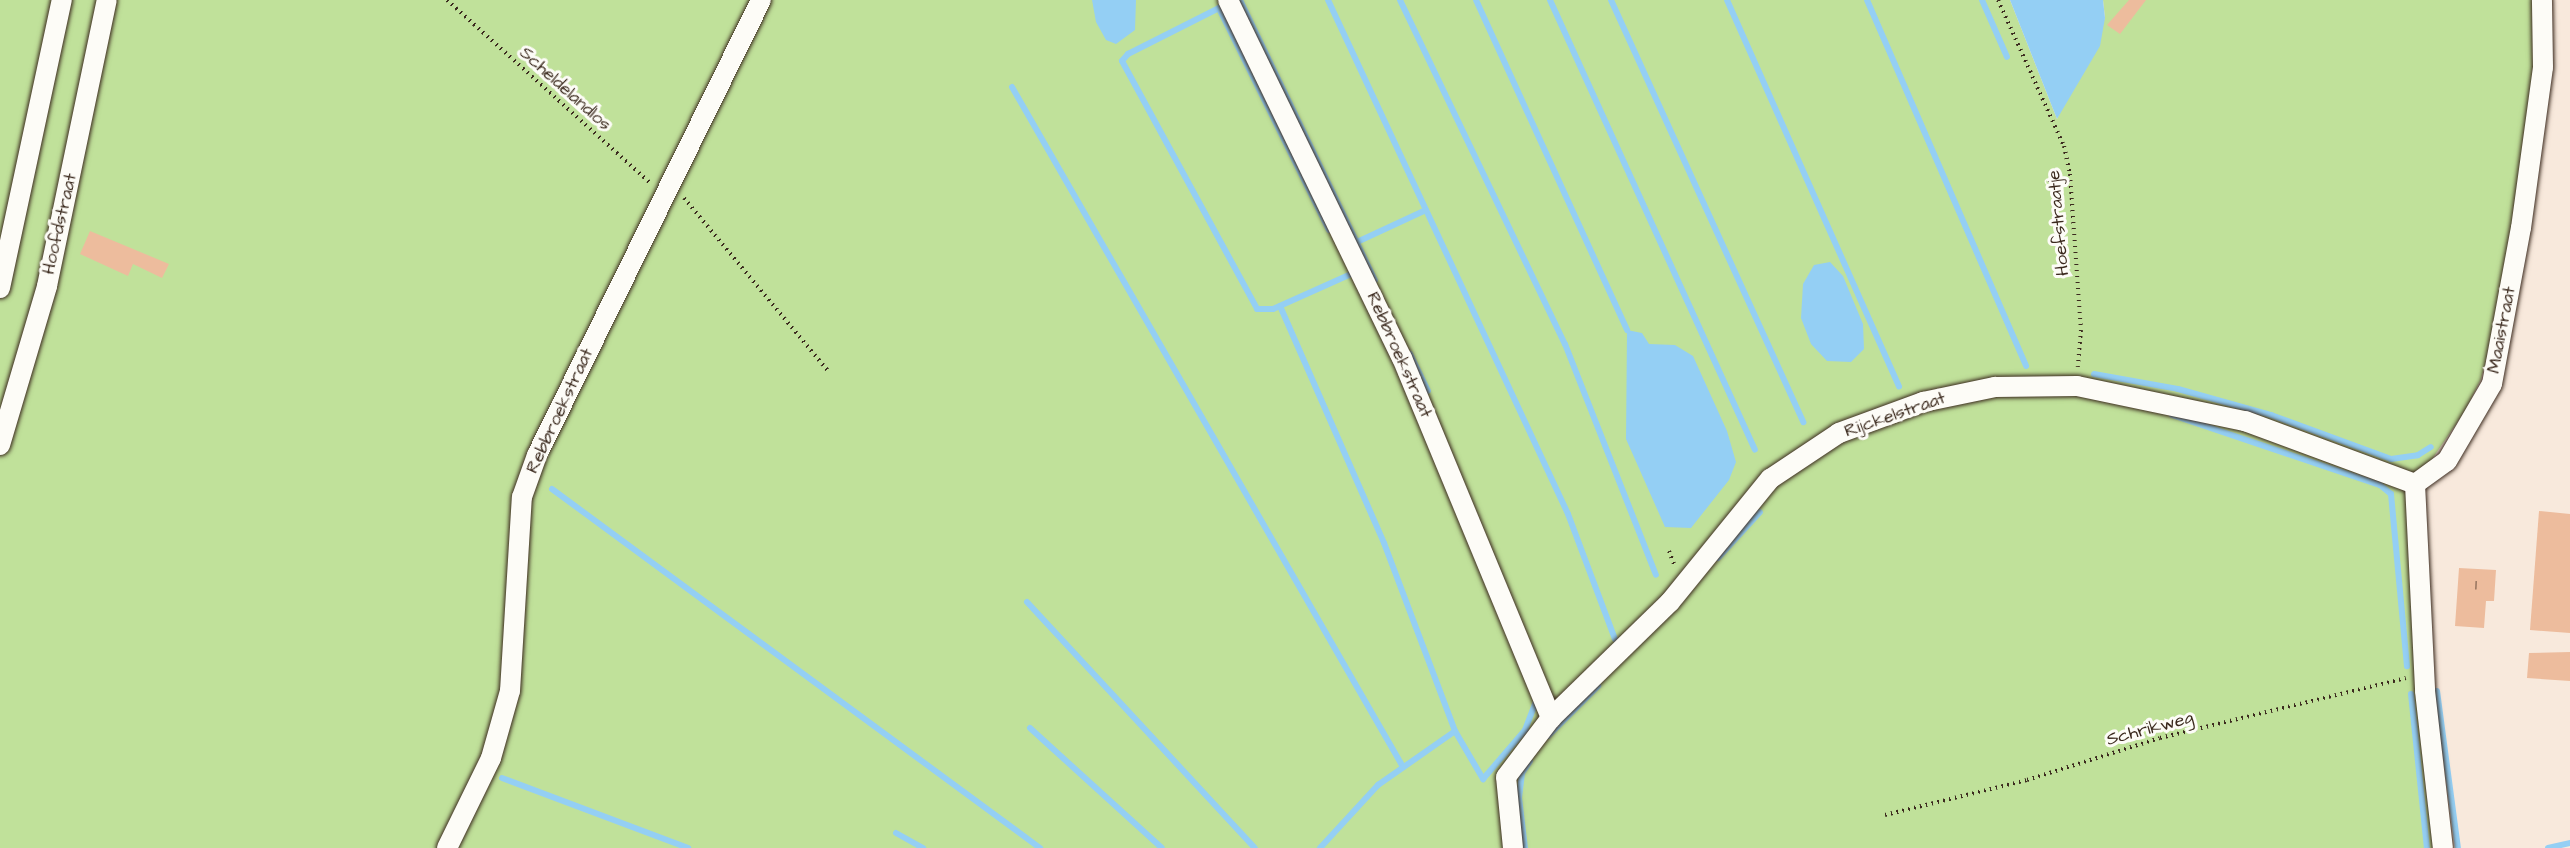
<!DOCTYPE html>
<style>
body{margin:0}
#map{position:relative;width:2570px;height:848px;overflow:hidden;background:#f8e9dc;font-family:"Architects Daughter",sans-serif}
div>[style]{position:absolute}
.green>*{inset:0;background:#c0e19a}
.water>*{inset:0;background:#94cff4}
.stream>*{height:6px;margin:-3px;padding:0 3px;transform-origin:3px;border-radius:3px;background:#94cff4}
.building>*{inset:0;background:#edbc9d}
.path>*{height:4px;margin-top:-2px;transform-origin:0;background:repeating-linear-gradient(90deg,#3b2a1e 0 1.5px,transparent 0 6px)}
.roads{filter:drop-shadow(0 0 2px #3b2a1e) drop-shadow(0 0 2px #3b2a1e)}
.street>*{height:20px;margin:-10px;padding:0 10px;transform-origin:10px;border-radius:10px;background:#fdfcf7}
span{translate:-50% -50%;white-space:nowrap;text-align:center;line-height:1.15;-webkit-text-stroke:6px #fdfcf7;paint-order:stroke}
.number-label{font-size:15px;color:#684e3e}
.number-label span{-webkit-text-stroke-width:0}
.street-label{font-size:18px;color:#3b2a1e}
</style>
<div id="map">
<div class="green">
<div style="clip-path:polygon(0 0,2010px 0,2057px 119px,2105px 18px,2103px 0,2542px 0,2521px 228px,2481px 379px,2465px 411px,2415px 484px,2443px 848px,0 848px)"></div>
</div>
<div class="water">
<div style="clip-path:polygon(1136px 0,1135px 30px,1116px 44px,1106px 40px,1096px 22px,1092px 0)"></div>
<div style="clip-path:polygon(2010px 0,2103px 0,2105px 18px,2100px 46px,2057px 119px)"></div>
<div style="clip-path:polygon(1830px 262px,1843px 276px,1863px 324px,1864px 349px,1851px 362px,1827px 361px,1811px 344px,1801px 318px,1803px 284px,1814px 265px)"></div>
<div style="clip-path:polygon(1627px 330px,1642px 333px,1649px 344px,1675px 345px,1693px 356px,1727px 431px,1736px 462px,1729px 480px,1691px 528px,1665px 527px,1626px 439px)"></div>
</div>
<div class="stream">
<div style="left:1240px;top:0;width:311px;rotate:64.3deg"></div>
<div style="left:1328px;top:0;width:567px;rotate:64.97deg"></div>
<div style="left:1568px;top:514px;width:134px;rotate:69.4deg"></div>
<div style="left:1400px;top:0;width:382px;rotate:64.4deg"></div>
<div style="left:1565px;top:344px;width:248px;rotate:68.5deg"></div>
<div style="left:1476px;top:0;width:363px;rotate:65.4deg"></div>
<div style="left:1550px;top:0;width:494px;rotate:65.5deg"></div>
<div style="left:1611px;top:0;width:464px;rotate:65.5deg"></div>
<div style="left:1727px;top:0;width:423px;rotate:66deg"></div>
<div style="left:1867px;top:0;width:399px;rotate:66.5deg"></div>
<div style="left:1982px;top:0;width:62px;rotate:66.3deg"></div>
<div style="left:1012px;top:87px;width:784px;rotate:60.1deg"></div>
<div style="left:1329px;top:230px;width:248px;rotate:-116.4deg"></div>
<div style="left:1219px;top:8px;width:102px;rotate:153.2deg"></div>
<div style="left:1128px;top:54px;width:9px;rotate:131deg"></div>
<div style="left:1122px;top:61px;width:282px;rotate:61.4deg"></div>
<div style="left:1257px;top:309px;width:16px"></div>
<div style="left:1273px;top:309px;width:85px;rotate:-24.2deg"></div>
<div style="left:1357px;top:242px;width:76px;rotate:-24.9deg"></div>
<div style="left:1280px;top:306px;width:259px;rotate:66.3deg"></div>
<div style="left:1384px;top:543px;width:201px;rotate:69.3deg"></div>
<div style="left:1455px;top:731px;width:56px;rotate:59.7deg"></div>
<div style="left:1483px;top:779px;width:65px;rotate:-49.4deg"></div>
<div style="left:1525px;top:730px;width:31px;rotate:-69deg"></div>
<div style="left:1410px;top:354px;width:41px;rotate:64.1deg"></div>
<div style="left:2094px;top:374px;width:85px;rotate:10.1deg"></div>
<div style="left:2178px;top:389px;width:97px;rotate:15.6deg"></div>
<div style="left:2271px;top:415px;width:128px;rotate:20.1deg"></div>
<div style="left:2391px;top:459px;width:27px;rotate:-8deg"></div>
<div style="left:2418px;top:455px;width:15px;rotate:-32deg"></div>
<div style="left:2172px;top:415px;width:219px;rotate:18.6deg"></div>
<div style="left:2380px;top:485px;width:14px;rotate:39deg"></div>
<div style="left:2391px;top:494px;width:173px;rotate:84.7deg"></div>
<div style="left:552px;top:489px;width:606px;rotate:36.34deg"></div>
<div style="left:1718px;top:558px;width:62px;rotate:-47.6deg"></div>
<div style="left:1027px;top:602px;width:335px;rotate:47.2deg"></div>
<div style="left:2437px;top:691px;width:158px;rotate:82.4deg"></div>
<div style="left:2411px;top:694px;width:155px;rotate:84.1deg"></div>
<div style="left:1030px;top:728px;width:178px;rotate:42.3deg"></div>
<div style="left:1548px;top:736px;width:71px;rotate:-45deg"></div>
<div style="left:502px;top:778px;width:199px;rotate:20.6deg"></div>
<div style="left:896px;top:833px;width:31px;rotate:29deg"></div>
<div style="left:1320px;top:848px;width:86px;rotate:-47.4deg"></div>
<div style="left:1378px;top:785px;width:94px;rotate:-35deg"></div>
<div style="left:1525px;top:848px;width:50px;rotate:-96.8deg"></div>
<div style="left:1519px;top:798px;width:25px;rotate:-83deg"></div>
<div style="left:1522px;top:773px;width:14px;rotate:-56deg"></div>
<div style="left:2548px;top:848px;width:23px;rotate:-13deg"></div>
</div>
<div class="building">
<div style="clip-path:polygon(2129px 0,2146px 0,2120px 34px,2107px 25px)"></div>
<div style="clip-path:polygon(90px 231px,169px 264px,162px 278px,133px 264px,128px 276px,80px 254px)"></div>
<div style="clip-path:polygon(2539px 511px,2570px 514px,2570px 633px,2530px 630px)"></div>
<div style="clip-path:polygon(2459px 568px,2496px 570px,2494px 601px,2486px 601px,2484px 628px,2455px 626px)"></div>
<div style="clip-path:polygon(2570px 652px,2570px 681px,2527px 678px,2529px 653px)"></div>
</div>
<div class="path">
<div style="left:447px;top:0;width:275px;rotate:42deg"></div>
<div style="left:1998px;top:0;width:160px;rotate:65.7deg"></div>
<div style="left:2064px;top:146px;width:29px;rotate:78deg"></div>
<div style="left:2070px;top:174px;width:156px;rotate:86deg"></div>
<div style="left:2081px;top:330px;width:37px;rotate:95deg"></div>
<div style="left:684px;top:198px;width:225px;rotate:50.2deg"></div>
<div style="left:1669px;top:551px;width:17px;rotate:69deg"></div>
<div style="left:1885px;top:815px;width:146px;rotate:-13.8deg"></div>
<div style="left:2027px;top:780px;width:139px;rotate:-17.5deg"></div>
<div style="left:2160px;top:738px;width:253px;rotate:-13.7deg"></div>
</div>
<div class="roads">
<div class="street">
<div style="left:1228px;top:0;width:398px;rotate:64.1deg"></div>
<div style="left:1402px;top:358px;width:390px;rotate:67.5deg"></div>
<div style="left:0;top:288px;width:295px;rotate:-77.9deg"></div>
<div style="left:0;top:445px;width:166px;rotate:-73.5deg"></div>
<div style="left:47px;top:286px;width:292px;rotate:-78.2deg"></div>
<div style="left:2415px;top:484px;width:39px;rotate:-36deg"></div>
<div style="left:2447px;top:461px;width:89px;rotate:-59.7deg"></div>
<div style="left:2492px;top:384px;width:159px;rotate:-79.5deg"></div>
<div style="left:2521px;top:228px;width:162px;rotate:-82.2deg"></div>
<div style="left:2543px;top:67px;width:67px;rotate:-90.9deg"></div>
<div style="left:2415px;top:484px;width:207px;rotate:87.2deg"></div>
<div style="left:2425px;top:691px;width:158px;rotate:83.5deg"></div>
<div style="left:447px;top:848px;width:100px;rotate:-63.9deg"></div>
<div style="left:491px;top:758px;width:70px;rotate:-74.2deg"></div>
<div style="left:510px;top:691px;width:194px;rotate:-86.5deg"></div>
<div style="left:522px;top:497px;width:45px;rotate:-70.3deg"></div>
<div style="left:537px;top:455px;width:507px;rotate:-63.79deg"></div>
<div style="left:1513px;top:848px;width:71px;rotate:-95.6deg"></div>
<div style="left:1506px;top:777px;width:74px;rotate:-52.7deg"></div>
<div style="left:1551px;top:718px;width:166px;rotate:-44.3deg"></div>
<div style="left:1670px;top:602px;width:159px;rotate:-50.9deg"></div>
<div style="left:1770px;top:479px;width:83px;rotate:-33.7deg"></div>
<div style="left:1839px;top:433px;width:90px;rotate:-20.3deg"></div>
<div style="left:1923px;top:402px;width:74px;rotate:-11.8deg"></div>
<div style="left:1995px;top:387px;width:82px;rotate:-0.7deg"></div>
<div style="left:2077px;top:386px;width:172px;rotate:11.8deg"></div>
<div style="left:2245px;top:421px;width:181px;rotate:20.3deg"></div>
</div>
</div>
<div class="number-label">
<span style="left:2476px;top:586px">1</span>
</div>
<div class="street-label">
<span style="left:565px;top:89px;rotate:42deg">Scheldelandlos</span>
<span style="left:2059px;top:223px;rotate:-95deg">Hoefstraatje</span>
<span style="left:60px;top:224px;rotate:-77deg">Hoofdstraat</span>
<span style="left:2502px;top:330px;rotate:-79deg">Maaistraat</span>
<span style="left:1399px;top:355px;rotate:66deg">Rebbroekstraat</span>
<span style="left:560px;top:411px;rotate:-65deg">Rebbroekstraat</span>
<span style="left:1895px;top:415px;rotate:-19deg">Rijckelstraat</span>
<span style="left:2150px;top:729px;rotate:-15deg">Schrikweg</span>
</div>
</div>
